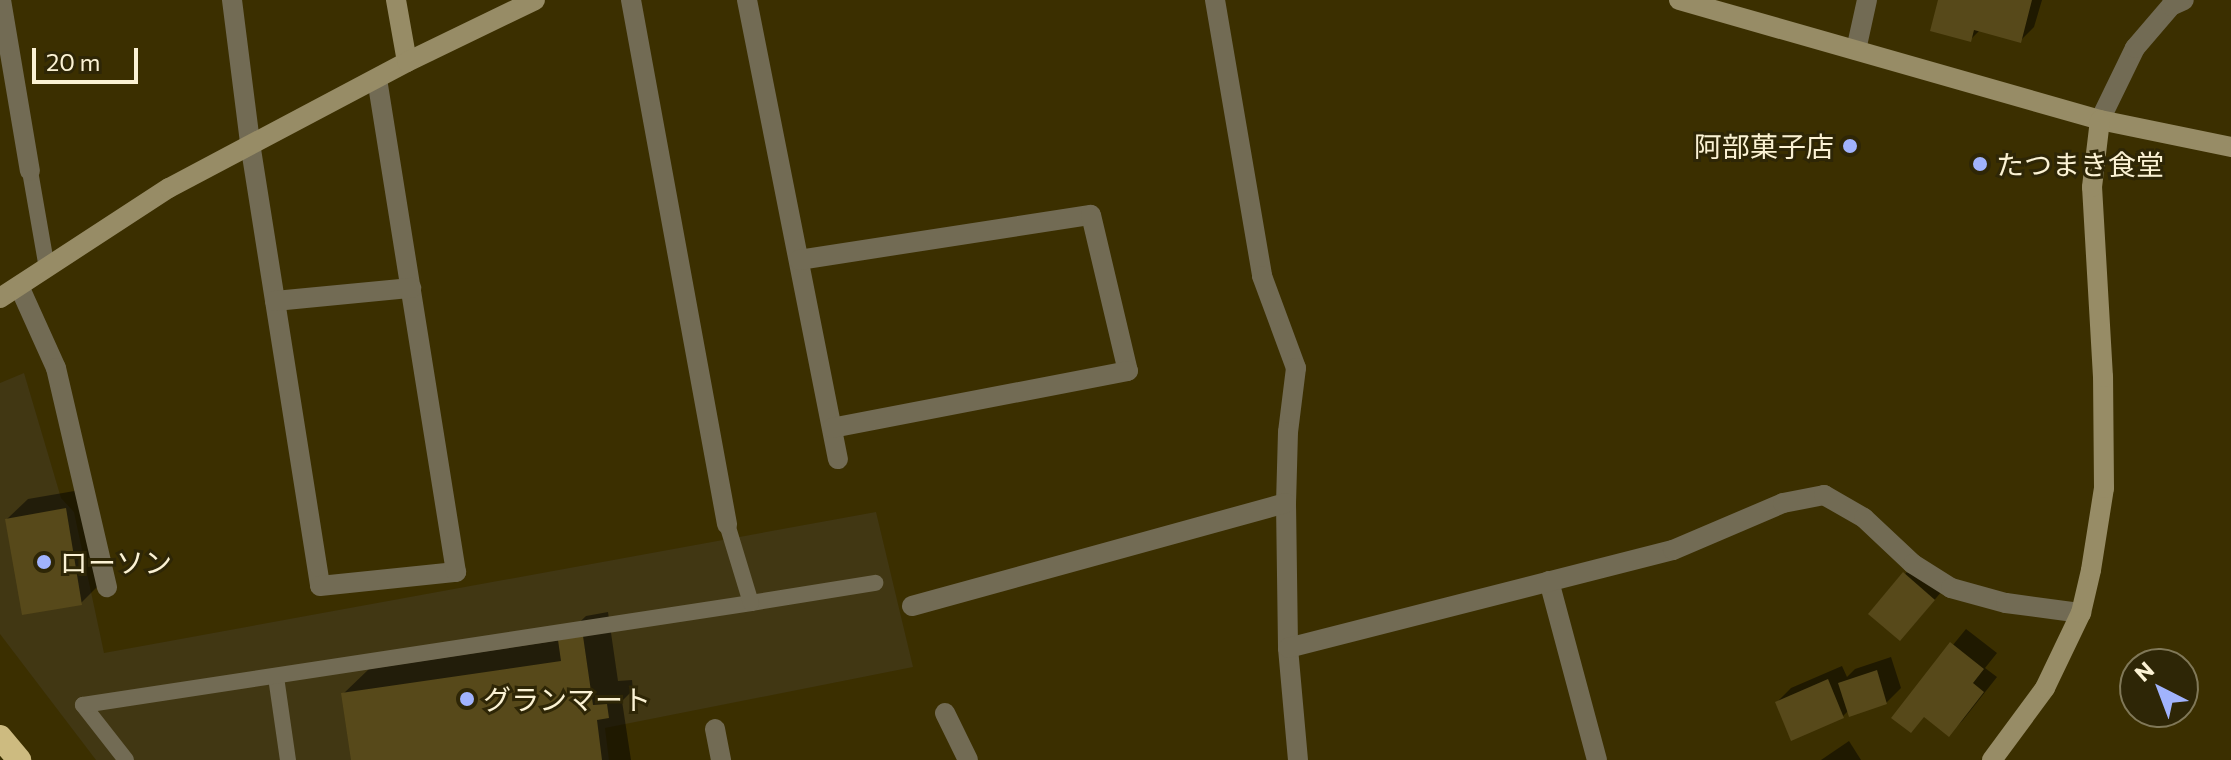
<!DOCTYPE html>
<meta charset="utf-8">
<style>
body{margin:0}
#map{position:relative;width:2231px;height:760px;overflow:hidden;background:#3b2f00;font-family:Commissioner,"Noto Sans JP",sans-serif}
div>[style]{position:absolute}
.built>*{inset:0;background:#413713}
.shadow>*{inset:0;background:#0007}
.building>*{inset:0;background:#57491a}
.lane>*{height:16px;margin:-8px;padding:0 8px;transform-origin:8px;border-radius:8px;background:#726b54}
.street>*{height:20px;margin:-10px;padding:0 10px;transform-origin:10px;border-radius:10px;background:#726b54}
.secondary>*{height:20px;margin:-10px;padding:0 10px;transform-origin:10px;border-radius:10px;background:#978c66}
.highway>*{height:24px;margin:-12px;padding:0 12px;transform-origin:12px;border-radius:12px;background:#cdbb80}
.dots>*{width:22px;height:22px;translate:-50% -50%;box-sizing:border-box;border:4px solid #2e2606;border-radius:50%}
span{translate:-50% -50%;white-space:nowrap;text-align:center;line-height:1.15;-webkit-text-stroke:6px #2e2606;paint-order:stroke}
.poi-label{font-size:28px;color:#fbf2d4}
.right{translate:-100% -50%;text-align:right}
.left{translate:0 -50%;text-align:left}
.north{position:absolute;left:2119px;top:648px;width:80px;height:80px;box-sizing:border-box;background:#2e2606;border:2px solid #807858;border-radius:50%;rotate:318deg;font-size:22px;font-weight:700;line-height:32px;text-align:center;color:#fbf2d4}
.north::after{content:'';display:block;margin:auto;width:28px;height:36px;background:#a1b3fd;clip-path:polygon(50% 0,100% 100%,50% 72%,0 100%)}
.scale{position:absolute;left:32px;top:48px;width:106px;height:36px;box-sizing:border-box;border:4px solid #fbf2d4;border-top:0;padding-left:10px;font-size:24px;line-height:28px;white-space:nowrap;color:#fbf2d4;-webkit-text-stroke:6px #2e2606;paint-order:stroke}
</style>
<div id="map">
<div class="built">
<div style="clip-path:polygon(24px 373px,61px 498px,74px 512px,104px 653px,876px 512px,913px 667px,605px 728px,609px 760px,96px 760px,0 634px,0 383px)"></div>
</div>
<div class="shadow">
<div style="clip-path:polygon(1940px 0,2042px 0,2034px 27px,2020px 41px,1980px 30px,1970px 40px)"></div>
<div style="clip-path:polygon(86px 489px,102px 582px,81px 603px,7px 519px,28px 499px)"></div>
<div style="clip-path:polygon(1919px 560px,1948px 584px,1914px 624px,1905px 574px)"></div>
<div style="clip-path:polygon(608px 612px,618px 681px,632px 680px,633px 690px,622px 701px,631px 760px,353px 760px,343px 694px,369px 669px,561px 640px,586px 616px)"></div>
<div style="clip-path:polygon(1966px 629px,1997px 653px,1985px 668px,1997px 677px,1963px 720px,1949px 734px,1925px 716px,1894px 717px)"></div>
<div style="clip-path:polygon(1891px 657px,1901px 688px,1886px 703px,1849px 710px,1843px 716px,1777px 702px,1791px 688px,1842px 666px,1847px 677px,1855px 669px)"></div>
<div style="clip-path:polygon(1849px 741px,1861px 760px,1821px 760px)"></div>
</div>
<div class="building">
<div style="clip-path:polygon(1938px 0,2032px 0,2021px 43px,1974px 30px,1971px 42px,1930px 31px)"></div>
<div style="clip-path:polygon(66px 508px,82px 605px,22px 615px,5px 519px)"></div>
<div style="clip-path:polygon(1903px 572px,1935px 600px,1900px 641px,1868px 614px)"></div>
<div style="clip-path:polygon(583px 636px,593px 705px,607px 704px,609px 718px,597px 720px,602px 760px,351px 760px,341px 693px,561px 661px,558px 640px)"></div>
<div style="clip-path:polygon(1950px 642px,1984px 669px,1973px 683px,1984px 692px,1949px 737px,1924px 717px,1911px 733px,1891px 718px)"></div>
<div style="clip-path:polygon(1877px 670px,1887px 704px,1849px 717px,1838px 683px)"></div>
<div style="clip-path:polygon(1828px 679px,1844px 718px,1791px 741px,1775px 702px)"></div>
</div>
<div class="lane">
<div style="left:30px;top:171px;width:98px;rotate:80.1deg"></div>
<div style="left:751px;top:603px;width:126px;rotate:-9.2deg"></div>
<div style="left:276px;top:677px;width:84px;rotate:81.8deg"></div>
<div style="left:126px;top:760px;width:70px;rotate:-128deg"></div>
<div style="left:83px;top:705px;width:676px;rotate:-8.68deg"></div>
<div style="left:751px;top:603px;width:83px;rotate:-106.9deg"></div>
</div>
<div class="street">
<div style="left:1px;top:0;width:173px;rotate:80.4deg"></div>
<div style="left:232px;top:0;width:144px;rotate:82.8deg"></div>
<div style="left:250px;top:143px;width:448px;rotate:81deg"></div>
<div style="left:320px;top:586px;width:137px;rotate:-5.9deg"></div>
<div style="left:456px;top:572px;width:498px;rotate:-99.1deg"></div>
<div style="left:631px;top:0;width:533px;rotate:79.62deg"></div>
<div style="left:747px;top:0;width:468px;rotate:78.8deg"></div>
<div style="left:1215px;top:0;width:280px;rotate:80.3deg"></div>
<div style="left:1262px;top:276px;width:98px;rotate:69.7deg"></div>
<div style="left:1296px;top:368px;width:64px;rotate:97.1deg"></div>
<div style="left:1288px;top:432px;width:71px;rotate:91.6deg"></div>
<div style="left:1286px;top:503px;width:145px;rotate:89.2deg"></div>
<div style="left:1288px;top:648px;width:112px;rotate:84.9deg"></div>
<div style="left:1856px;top:50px;width:51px;rotate:-77.6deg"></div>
<div style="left:2100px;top:120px;width:80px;rotate:-64.1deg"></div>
<div style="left:2135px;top:48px;width:55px;rotate:-49.4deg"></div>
<div style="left:2171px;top:6px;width:14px;rotate:-25deg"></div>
<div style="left:799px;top:260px;width:295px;rotate:-8.8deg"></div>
<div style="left:1091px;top:215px;width:160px;rotate:76.7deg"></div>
<div style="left:1128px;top:371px;width:301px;rotate:169.1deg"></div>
<div style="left:19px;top:286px;width:90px;rotate:65.7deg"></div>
<div style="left:56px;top:368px;width:225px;rotate:76.9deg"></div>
<div style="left:275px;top:301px;width:137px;rotate:-5.5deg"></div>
<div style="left:1549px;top:581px;width:185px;rotate:75deg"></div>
<div style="left:912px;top:606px;width:388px;rotate:-15.4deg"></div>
<div style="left:1288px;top:648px;width:397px;rotate:-14.3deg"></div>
<div style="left:1673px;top:550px;width:120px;rotate:-23.1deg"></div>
<div style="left:1783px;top:503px;width:42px;rotate:-11deg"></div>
<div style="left:1824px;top:495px;width:46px;rotate:29.9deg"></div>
<div style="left:1864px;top:518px;width:67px;rotate:43.2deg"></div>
<div style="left:1913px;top:564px;width:45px;rotate:32.3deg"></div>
<div style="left:1951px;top:588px;width:57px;rotate:15.3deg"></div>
<div style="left:2006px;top:603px;width:76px;rotate:7.6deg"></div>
<div style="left:945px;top:713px;width:52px;rotate:63.9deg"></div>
<div style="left:715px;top:729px;width:32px;rotate:79deg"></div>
</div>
<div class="secondary">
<div style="left:396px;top:0;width:63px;rotate:79.9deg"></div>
<div style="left:1679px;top:0;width:438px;rotate:15.9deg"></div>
<div style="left:2100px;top:120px;width:134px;rotate:11.6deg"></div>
<div style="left:0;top:298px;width:202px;rotate:-33.1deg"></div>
<div style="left:169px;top:188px;width:269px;rotate:-27.9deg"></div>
<div style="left:407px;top:62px;width:142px;rotate:-25.8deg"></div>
<div style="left:1992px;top:760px;width:89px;rotate:-53.6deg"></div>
<div style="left:2045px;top:688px;width:83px;rotate:-64.4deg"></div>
<div style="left:2081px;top:613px;width:44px;rotate:-76.9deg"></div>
<div style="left:2091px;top:570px;width:83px;rotate:-81deg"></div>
<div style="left:2104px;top:488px;width:111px;rotate:-90.5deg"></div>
<div style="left:2103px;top:377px;width:190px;rotate:-93.3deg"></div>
<div style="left:2092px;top:187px;width:67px;rotate:-83.2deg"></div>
</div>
<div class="highway">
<div style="left:0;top:737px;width:30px;rotate:50deg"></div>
</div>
<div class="dots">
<div style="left:1850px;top:146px;background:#a1b3fd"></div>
<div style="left:1980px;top:164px;background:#a1b3fd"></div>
<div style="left:44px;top:562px;background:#a1b3fd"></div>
<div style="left:467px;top:699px;background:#a1b3fd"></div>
</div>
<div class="poi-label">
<span class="right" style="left:1834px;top:146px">阿部菓子店</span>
<span class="left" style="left:1996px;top:164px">たつまき食堂</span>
<span class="left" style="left:60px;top:562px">ローソン</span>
<span class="left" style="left:483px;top:699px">グランマート</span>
</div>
<div class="north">N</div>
<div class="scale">20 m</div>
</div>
